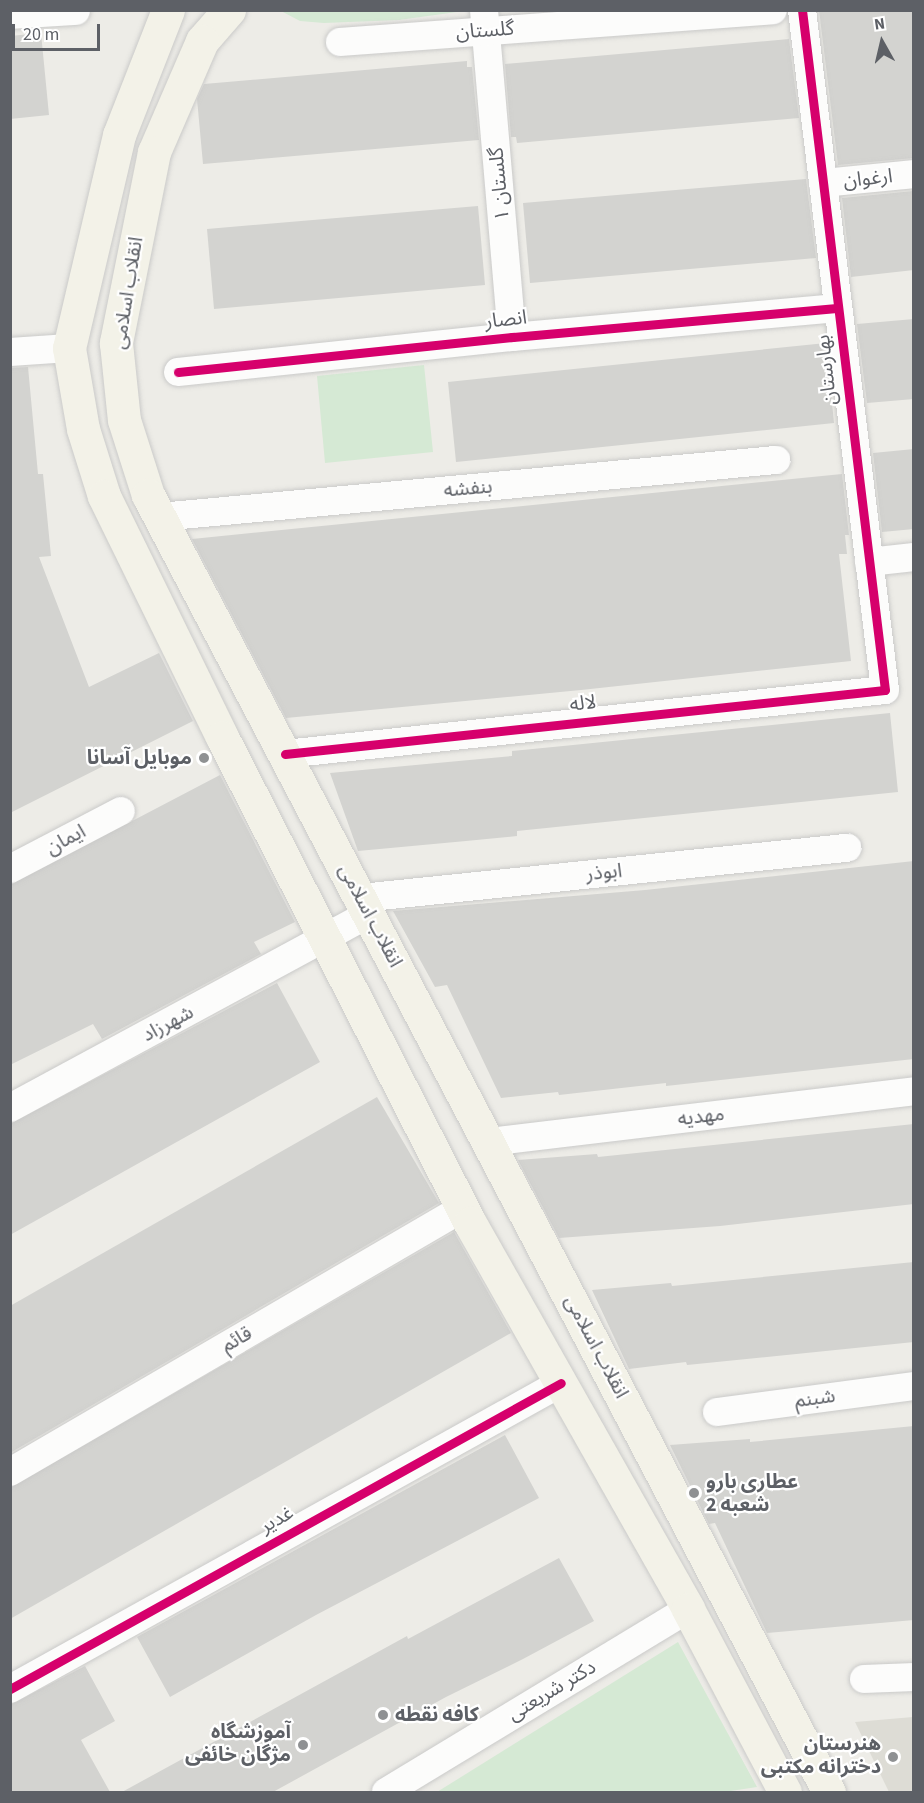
<!DOCTYPE html>
<meta charset="utf-8">
<style>
body{margin:0}
#map{position:relative;width:924px;height:1803px;overflow:hidden;background:#edece7;font-family:"Source Sans 3","Noto Sans Arabic",sans-serif}
div>[style]{position:absolute}
.education>*{inset:0;background:#dddcd5}
.green>*{inset:0;background:#d5e9d4}
.building>*{inset:0;background:#d3d3d0}
.roads{filter:drop-shadow(0 0 2px #cacac9) drop-shadow(0 0 2px #cacac9)}
.minor>*{height:28px;margin:-14px;padding:0 14px;transform-origin:14px;border-radius:14px;background:#fcfcfb}
.major>*{height:33px;margin:-16.5px;padding:0 16.5px;transform-origin:16.5px;border-radius:16.5px;background:#f3f2e8}
.cycleway>*{height:9px;margin:-4.5px;padding:0 4.5px;transform-origin:4.5px;border-radius:4.5px;background:#d6006c}
.dots>*{width:16px;height:16px;translate:-50% -50%;box-sizing:border-box;border:3px solid #fff;border-radius:50%}
span{translate:-50% -50%;white-space:nowrap;text-align:center;line-height:1.15;-webkit-text-stroke:4.5px #fff;paint-order:stroke}
.street-label{font-size:20px;color:#5d6066}
.poi-label{font-size:20px;color:#5d6066;font-weight:700}
.right{translate:-100% -50%;text-align:right}
.left{translate:0 -50%;text-align:left}
.frame{position:absolute;inset:0;border:12px solid #5d6066;pointer-events:none}
.north{position:absolute;left:852px;top:12px;width:60px;height:60px;-webkit-text-stroke:4px #fff;paint-order:stroke;rotate:352deg;font-size:16px;font-weight:700;line-height:24px;text-align:center;color:#5d6066}
.north::after{content:'';display:block;margin:auto;width:21px;height:27px;background:#5d6066;clip-path:polygon(50% 0,100% 100%,50% 72%,0 100%)}
.scale{position:absolute;left:12px;top:24px;width:88px;height:27px;box-sizing:border-box;border:3px solid #5d6066;border-top:0;padding-left:8px;font-size:18px;line-height:21px;white-space:nowrap;color:#5d6066;-webkit-text-stroke:4px #fff;paint-order:stroke}
</style>
<div id="map">
<div class="education">
<div style="clip-path:polygon(913px 1717px,913px 1792px,889px 1792px,855px 1722px)"></div>
</div>
<div class="green">
<div style="clip-path:polygon(471px 10px,399px 20px,324px 23px,300px 21px,281px 11px)"></div>
<div style="clip-path:polygon(424px 365px,433px 452px,325px 463px,317px 376px)"></div>
<div style="clip-path:polygon(678px 1642px,757px 1787px,724px 1792px,437px 1792px)"></div>
</div>
<div class="building">
<div style="clip-path:polygon(819px 10px,914px 10px,914px 158px,838px 165px)"></div>
<div style="clip-path:polygon(41px 33px,49px 115px,10px 119px,10px 36px)"></div>
<div style="clip-path:polygon(789px 39px,799px 118px,517px 143px,516px 137px,511px 137px,505px 64px)"></div>
<div style="clip-path:polygon(467px 61px,467px 67px,472px 67px,479px 140px,203px 164px,197px 99px,204px 84px)"></div>
<div style="clip-path:polygon(806px 179px,816px 258px,530px 283px,523px 203px)"></div>
<div style="clip-path:polygon(914px 191px,914px 270px,851px 277px,842px 198px)"></div>
<div style="clip-path:polygon(478px 206px,485px 285px,214px 309px,207px 229px)"></div>
<div style="clip-path:polygon(914px 319px,914px 399px,867px 403px,857px 324px)"></div>
<div style="clip-path:polygon(826px 343px,834px 423px,456px 462px,448px 382px)"></div>
<div style="clip-path:polygon(28px 367px,38px 474px,43px 474px,51px 556px,39px 557px,89px 687px,159px 653px,193px 721px,10px 813px,10px 368px)"></div>
<div style="clip-path:polygon(914px 449px,914px 529px,882px 532px,873px 453px)"></div>
<div style="clip-path:polygon(842px 474px,849px 535px,845px 535px,847px 554px,839px 554px,851px 661px,581px 690px,286px 718px,192px 539px)"></div>
<div style="clip-path:polygon(890px 713px,898px 792px,517px 831px,517px 836px,466px 841px,358px 851px,330px 773px,512px 756px,512px 751px,563px 746px)"></div>
<div style="clip-path:polygon(220px 775px,295px 922px,254px 942px,261px 954px,102px 1039px,93px 1024px,10px 1065px,10px 885px)"></div>
<div style="clip-path:polygon(914px 861px,914px 1059px,666px 1086px,666px 1083px,559px 1095px,558px 1092px,501px 1098px,447px 985px,435px 987px,393px 911px,645px 890px)"></div>
<div style="clip-path:polygon(277px 983px,320px 1062px,10px 1235px,10px 1124px)"></div>
<div style="clip-path:polygon(377px 1097px,439px 1203px,10px 1453px,10px 1306px)"></div>
<div style="clip-path:polygon(914px 1124px,914px 1204px,720px 1226px,559px 1238px,518px 1160px,597px 1154px,598px 1157px)"></div>
<div style="clip-path:polygon(454px 1232px,511px 1333px,10px 1619px,10px 1488px)"></div>
<div style="clip-path:polygon(914px 1262px,914px 1342px,687px 1365px,686px 1362px,629px 1369px,592px 1290px,671px 1283px,672px 1286px)"></div>
<div style="clip-path:polygon(914px 1426px,914px 1620px,767px 1633px,715px 1523px,709px 1524px,670px 1445px,750px 1439px,750px 1442px)"></div>
<div style="clip-path:polygon(505px 1435px,539px 1498px,316px 1615px,170px 1697px,137px 1637px)"></div>
<div style="clip-path:polygon(559px 1558px,594px 1621px,523px 1659px,446px 1697px,273px 1792px,122px 1792px,407px 1636px,408px 1639px)"></div>
<div style="clip-path:polygon(85px 1666px,115px 1721px,81px 1740px,110px 1792px,10px 1792px,10px 1705px)"></div>
</div>
<div class="roads">
<div class="minor">
<div style="left:484px;top:10px;width:328px;rotate:85.1deg"></div>
<div style="left:10px;top:15px;width:66px;rotate:-3.5deg"></div>
<div style="left:340px;top:42px;width:434px;rotate:-4.2deg"></div>
<div style="left:823px;top:183px;width:91px;rotate:-5.6deg"></div>
<div style="left:10px;top:352px;width:59px;rotate:-3.9deg"></div>
<div style="left:178px;top:372px;width:336px;rotate:-6deg"></div>
<div style="left:512px;top:337px;width:327px;rotate:-5.1deg"></div>
<div style="left:160px;top:517px;width:619px;rotate:-5.29deg"></div>
<div style="left:869px;top:562px;width:45px;rotate:-6.3deg"></div>
<div style="left:285px;top:754px;width:603px;rotate:-6.09deg"></div>
<div style="left:885px;top:690px;width:685px;rotate:-96.96deg"></div>
<div style="left:10px;top:869px;width:125px;rotate:-27.6deg"></div>
<div style="left:361px;top:898px;width:489px;rotate:-5.9deg"></div>
<div style="left:10px;top:1108px;width:408px;rotate:-28.4deg"></div>
<div style="left:489px;top:1142px;width:428px;rotate:-6.8deg"></div>
<div style="left:717px;top:1412px;width:199px;rotate:-7.5deg"></div>
<div style="left:10px;top:1472px;width:524px;rotate:-30.23deg"></div>
<div style="left:864px;top:1679px;width:50px;rotate:-2.3deg"></div>
<div style="left:10px;top:1689px;width:630px;rotate:-29.05deg"></div>
<div style="left:386px;top:1792px;width:353px;rotate:-31.2deg"></div>
</div>
<div class="major">
<div style="left:168px;top:10px;width:134px;rotate:111.4deg"></div>
<div style="left:119px;top:135px;width:219px;rotate:103.2deg"></div>
<div style="left:69px;top:348px;width:82px;rotate:80.2deg"></div>
<div style="left:83px;top:429px;width:70px;rotate:72.6deg"></div>
<div style="left:104px;top:496px;width:268px;rotate:63.9deg"></div>
<div style="left:222px;top:737px;width:546px;rotate:62.97deg"></div>
<div style="left:470px;top:1223px;width:443px;rotate:60.5deg"></div>
<div style="left:688px;top:1609px;width:207px;rotate:62.1deg"></div>
<div style="left:229px;top:10px;width:41px;rotate:131.1deg"></div>
<div style="left:202px;top:41px;width:121px;rotate:113.4deg"></div>
<div style="left:154px;top:152px;width:195px;rotate:101.3deg"></div>
<div style="left:116px;top:343px;width:77px;rotate:84.1deg"></div>
<div style="left:124px;top:420px;width:79px;rotate:72.3deg"></div>
<div style="left:148px;top:495px;width:1465px;rotate:62.3deg"></div>
</div>
</div>
<div class="cycleway">
<div style="left:178px;top:372px;width:336px;rotate:-6deg"></div>
<div style="left:512px;top:337px;width:327px;rotate:-5.1deg"></div>
<div style="left:285px;top:754px;width:603px;rotate:-6.09deg"></div>
<div style="left:885px;top:690px;width:685px;rotate:-96.96deg"></div>
<div style="left:10px;top:1689px;width:630px;rotate:-29.05deg"></div>
</div>
<div class="dots">
<div style="left:204px;top:758px;background:#8f9193"></div>
<div style="left:694px;top:1493px;background:#8f9193"></div>
<div style="left:383px;top:1715px;background:#8f9193"></div>
<div style="left:303px;top:1745px;background:#8f9193"></div>
<div style="left:893px;top:1757px;background:#8f9193"></div>
</div>
<div class="street-label">
<span style="left:485px;top:31px;rotate:-4deg">گلستان</span>
<span style="left:868px;top:179px;rotate:-6deg">ارغوان</span>
<span style="left:500px;top:184px;rotate:-95deg">گلستان ۱</span>
<span style="left:128px;top:293px;rotate:-81deg">انقلاب اسلامی</span>
<span style="left:506px;top:320px;rotate:-6deg">انصار</span>
<span style="left:827px;top:370px;rotate:-96deg">بهارستان</span>
<span style="left:468px;top:489px;rotate:-5deg">بنفشه</span>
<span style="left:583px;top:704px;rotate:-6deg">لاله</span>
<span style="left:66px;top:840px;rotate:-28deg">ایمان</span>
<span style="left:604px;top:873px;rotate:-6deg">ابوذر</span>
<span style="left:370px;top:916px;rotate:62deg">انقلاب اسلامی</span>
<span style="left:168px;top:1024px;rotate:-28deg">شهرزاد</span>
<span style="left:701px;top:1117px;rotate:-7deg">مهدیه</span>
<span style="left:237px;top:1340px;rotate:-30deg">قائم</span>
<span style="left:596px;top:1347px;rotate:62deg">انقلاب اسلامی</span>
<span style="left:815px;top:1399px;rotate:-8deg">شبنم</span>
<span style="left:277px;top:1520px;rotate:-29deg">غدیر</span>
<span style="left:552px;top:1691px;rotate:-31deg">دکتر شریعتی</span>
</div>
<div class="poi-label">
<span class="right" style="left:192px;top:758px">موبایل آسانا</span>
<span class="left" style="left:706px;top:1494px">عطاری بارو<br>شعبه 2</span>
<span class="left" style="left:395px;top:1715px">کافه نقطه</span>
<span class="right" style="left:291px;top:1744px">آموزشگاه<br>مژگان خائفی</span>
<span class="right" style="left:881px;top:1756px">هنرستان<br>دخترانه مکتبی</span>
</div>
<div class="frame"></div>
<div class="north">N</div>
<div class="scale">20 m</div>
</div>
